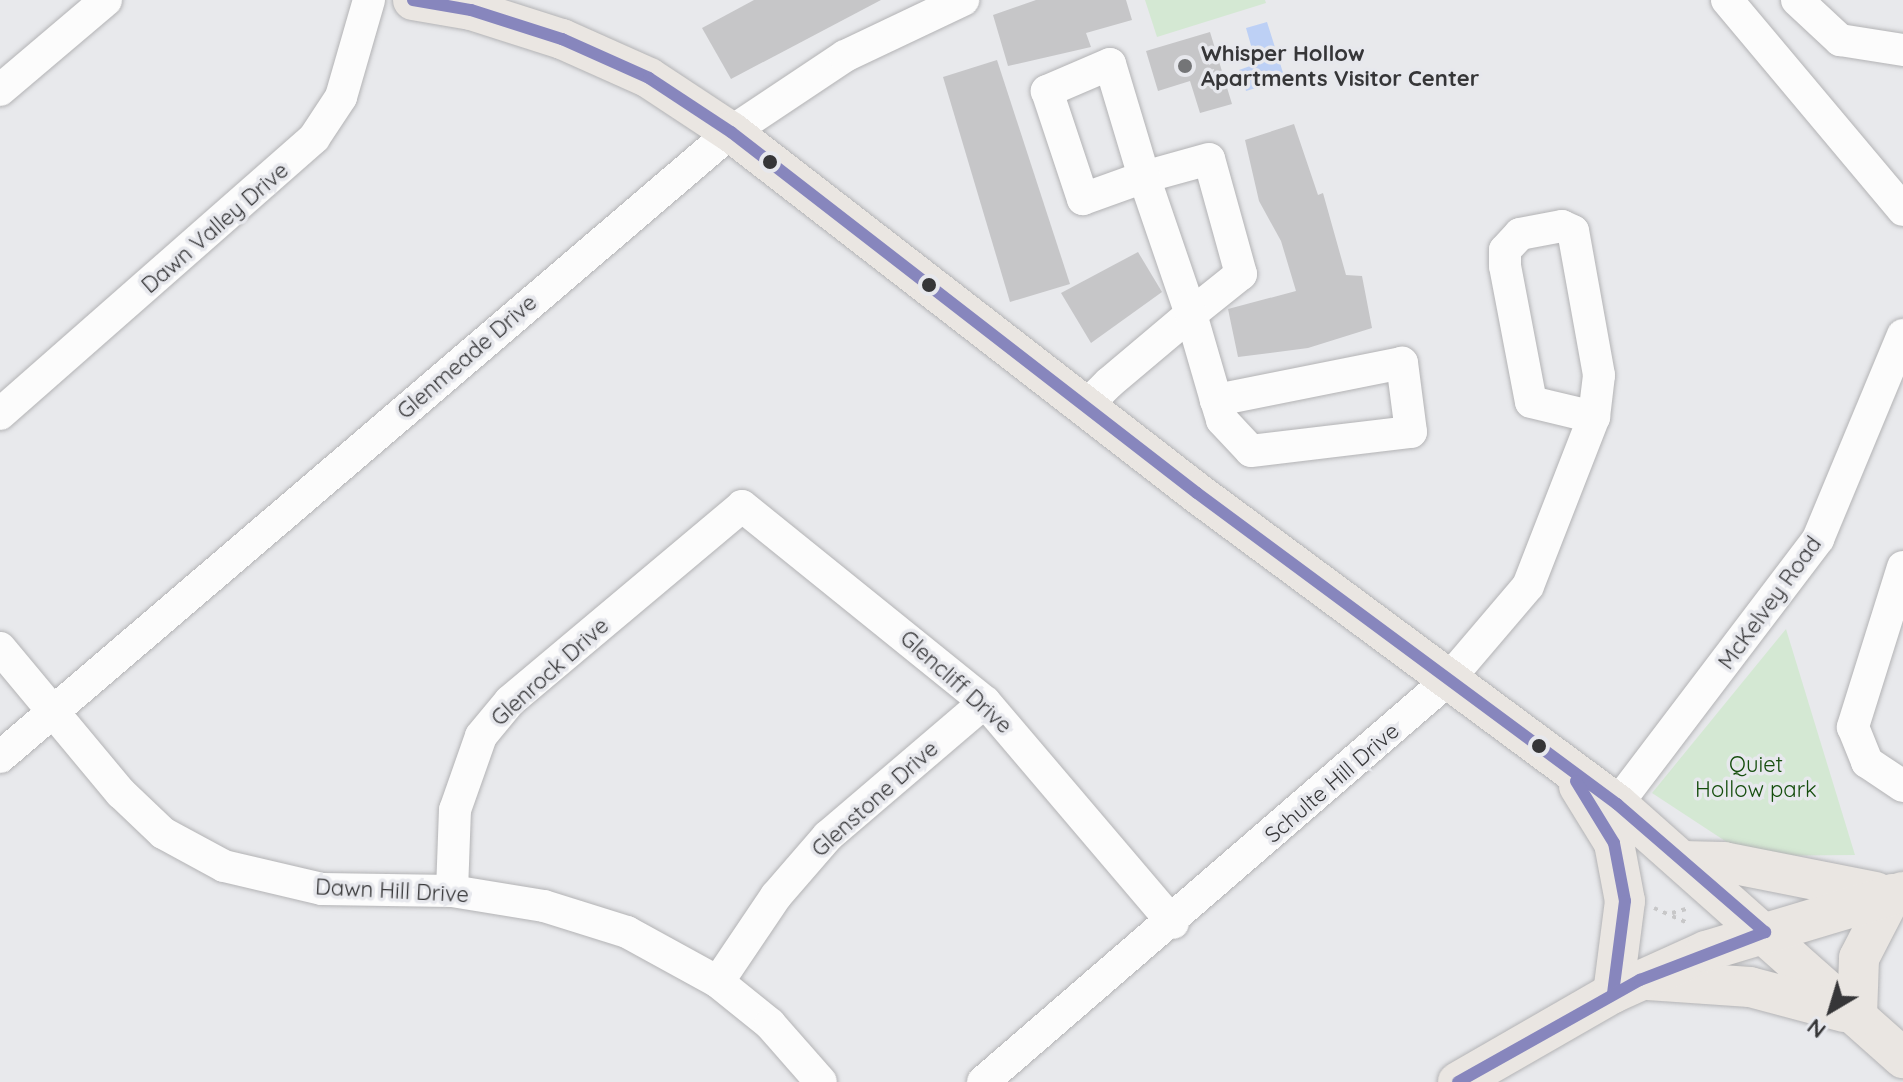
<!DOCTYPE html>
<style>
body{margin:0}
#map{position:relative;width:1903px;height:1082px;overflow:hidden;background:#e8e9ec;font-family:Quicksand,sans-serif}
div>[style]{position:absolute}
.green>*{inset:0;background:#d4e8d3}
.water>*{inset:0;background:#bdd0f5}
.building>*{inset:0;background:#c6c6c8}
.path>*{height:4px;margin-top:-2px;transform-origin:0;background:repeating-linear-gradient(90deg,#c7c7c8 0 4px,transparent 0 10px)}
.roads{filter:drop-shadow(0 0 2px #b3b3b5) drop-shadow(0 0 2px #b3b3b5)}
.minor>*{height:32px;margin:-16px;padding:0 16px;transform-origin:16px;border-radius:16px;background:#fcfcfc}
.major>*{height:40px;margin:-20px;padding:0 20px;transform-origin:20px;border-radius:20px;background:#eae6e2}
.bus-1>*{height:12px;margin:-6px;padding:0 6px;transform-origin:6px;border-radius:6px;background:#8786bd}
.dots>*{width:22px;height:22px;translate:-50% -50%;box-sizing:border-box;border:4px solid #e7e8ed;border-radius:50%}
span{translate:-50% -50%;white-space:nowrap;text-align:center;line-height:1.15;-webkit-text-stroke:7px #e7e8ed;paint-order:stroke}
.poi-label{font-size:22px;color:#363638;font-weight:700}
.left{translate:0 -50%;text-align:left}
.street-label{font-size:22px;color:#363638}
.park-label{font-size:22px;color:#154d0d}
.north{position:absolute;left:1791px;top:970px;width:80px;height:80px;-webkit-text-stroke:6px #e7e8ed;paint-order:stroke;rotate:218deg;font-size:22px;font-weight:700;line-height:32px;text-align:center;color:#363638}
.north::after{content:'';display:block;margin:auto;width:28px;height:36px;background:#363638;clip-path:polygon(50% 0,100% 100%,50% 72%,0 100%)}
</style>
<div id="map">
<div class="green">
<div style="clip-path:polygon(1145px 0,1265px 0,1266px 3px,1157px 37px)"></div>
<div style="clip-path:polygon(1786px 629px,1855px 855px,1748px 856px,1652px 793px)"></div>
</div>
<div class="water">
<div style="clip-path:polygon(1267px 22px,1285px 79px,1246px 91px,1239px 70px,1264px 61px,1262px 54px,1254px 56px,1246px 28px)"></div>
</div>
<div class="building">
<div style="clip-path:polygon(754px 0,881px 0,731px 79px,702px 28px)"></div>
<div style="clip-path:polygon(1036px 0,1126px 0,1132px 20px,1086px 33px,1091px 47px,1008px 66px,993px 15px)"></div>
<div style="clip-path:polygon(1210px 32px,1232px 104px,1200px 113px,1190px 81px,1158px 91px,1146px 51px)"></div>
<div style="clip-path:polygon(997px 60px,1070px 284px,1010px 302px,943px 77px)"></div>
<div style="clip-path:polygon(1294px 124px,1318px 195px,1323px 193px,1346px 275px,1362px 276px,1372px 328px,1308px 348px,1238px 357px,1228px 309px,1296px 291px,1281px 241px,1259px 201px,1245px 140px)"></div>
<div style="clip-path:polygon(1138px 252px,1162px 292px,1091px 343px,1061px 293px)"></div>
</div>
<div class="path">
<div style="left:1654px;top:908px;width:36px;rotate:24deg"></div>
<div style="left:1672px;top:913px;width:19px;rotate:-16deg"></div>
</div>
<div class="roads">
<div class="minor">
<div style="left:1727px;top:0;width:274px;rotate:50deg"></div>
<div style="left:1797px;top:0;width:59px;rotate:42.9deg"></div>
<div style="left:1840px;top:40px;width:64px;rotate:9deg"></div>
<div style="left:0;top:90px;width:139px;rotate:-40.3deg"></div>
<div style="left:1086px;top:406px;width:33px;rotate:-45deg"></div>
<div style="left:1109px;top:383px;width:107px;rotate:-40.1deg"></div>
<div style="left:1191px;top:314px;width:64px;rotate:-38.7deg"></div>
<div style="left:1241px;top:274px;width:119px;rotate:-105.5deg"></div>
<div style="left:1209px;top:159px;width:67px;rotate:164.5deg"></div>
<div style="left:1144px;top:177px;width:118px;rotate:-106.7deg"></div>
<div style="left:1110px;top:64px;width:69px;rotate:156.8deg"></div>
<div style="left:1047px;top:91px;width:114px;rotate:71.6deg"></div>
<div style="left:1083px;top:199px;width:65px;rotate:-19.8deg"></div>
<div style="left:1144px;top:177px;width:145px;rotate:71.1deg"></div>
<div style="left:1191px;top:314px;width:90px;rotate:73.8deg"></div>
<div style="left:1216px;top:400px;width:21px;rotate:73deg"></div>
<div style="left:1222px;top:420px;width:42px;rotate:46.9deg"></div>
<div style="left:1251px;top:451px;width:161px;rotate:-6.8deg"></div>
<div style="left:1411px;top:432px;width:70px;rotate:-97.4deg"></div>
<div style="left:1402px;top:363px;width:190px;rotate:168.7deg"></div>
<div style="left:0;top:414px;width:418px;rotate:-41.3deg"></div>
<div style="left:314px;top:138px;width:49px;rotate:-56.6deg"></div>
<div style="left:341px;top:97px;width:101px;rotate:-73.9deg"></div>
<div style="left:1903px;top:567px;width:168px;rotate:107.4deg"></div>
<div style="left:1853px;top:727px;width:38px;rotate:68deg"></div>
<div style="left:1867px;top:762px;width:43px;rotate:33.7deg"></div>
<div style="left:0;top:648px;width:189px;rotate:50.2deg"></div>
<div style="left:121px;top:793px;width:58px;rotate:43.6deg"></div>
<div style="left:163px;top:833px;width:69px;rotate:28.4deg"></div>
<div style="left:224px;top:866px;width:101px;rotate:13.2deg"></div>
<div style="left:322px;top:889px;width:130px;rotate:0.9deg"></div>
<div style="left:452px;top:891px;width:93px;rotate:9.3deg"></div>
<div style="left:544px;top:906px;width:87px;rotate:17.4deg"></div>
<div style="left:627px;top:932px;width:104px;rotate:28.8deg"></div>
<div style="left:718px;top:982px;width:67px;rotate:38.9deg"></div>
<div style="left:770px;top:1024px;width:77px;rotate:48.7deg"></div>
<div style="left:0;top:757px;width:962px;rotate:-40.53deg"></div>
<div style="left:731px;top:132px;width:137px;rotate:-33.7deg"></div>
<div style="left:845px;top:56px;width:131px;rotate:-25.4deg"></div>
<div style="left:1617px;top:804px;width:333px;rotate:-52.8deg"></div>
<div style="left:1818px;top:539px;width:221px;rotate:-67.4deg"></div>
<div style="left:452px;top:891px;width:81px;rotate:-87.9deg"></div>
<div style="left:455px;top:810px;width:78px;rotate:-70.6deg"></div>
<div style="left:481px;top:736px;width:45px;rotate:-50.4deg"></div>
<div style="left:510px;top:701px;width:303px;rotate:-40deg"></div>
<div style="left:742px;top:506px;width:312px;rotate:38.9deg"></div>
<div style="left:985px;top:702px;width:290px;rotate:49.6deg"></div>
<div style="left:718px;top:982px;width:104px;rotate:-56deg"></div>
<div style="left:776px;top:896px;width:79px;rotate:-49.1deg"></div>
<div style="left:828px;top:836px;width:206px;rotate:-40.5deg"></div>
<div style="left:983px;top:1082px;width:615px;rotate:-40.84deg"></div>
<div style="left:1448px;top:680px;width:123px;rotate:-49.6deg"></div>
<div style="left:1528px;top:586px;width:181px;rotate:-68.7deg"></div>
<div style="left:1594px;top:417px;width:42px;rotate:-83.2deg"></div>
<div style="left:1599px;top:375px;width:146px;rotate:-100.2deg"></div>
<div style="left:1573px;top:231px;width:12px;rotate:-156deg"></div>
<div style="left:1562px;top:226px;width:43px;rotate:169.2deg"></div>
<div style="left:1520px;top:234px;width:22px;rotate:133deg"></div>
<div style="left:1505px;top:250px;width:16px;rotate:90deg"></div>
<div style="left:1505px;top:266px;width:138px;rotate:79.2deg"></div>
<div style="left:1531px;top:402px;width:65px;rotate:13.4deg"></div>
</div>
<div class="major">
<div style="left:413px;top:0;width:59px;rotate:9.8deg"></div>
<div style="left:471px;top:10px;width:96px;rotate:17.7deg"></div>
<div style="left:562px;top:39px;width:95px;rotate:24.1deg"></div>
<div style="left:649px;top:78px;width:98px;rotate:33.4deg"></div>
<div style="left:731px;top:132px;width:589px;rotate:37.76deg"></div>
<div style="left:1197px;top:493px;width:523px;rotate:36.52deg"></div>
<div style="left:1617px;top:804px;width:383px;rotate:41.6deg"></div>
<div style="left:1579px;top:786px;width:67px;rotate:58.4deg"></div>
<div style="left:1614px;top:843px;width:59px;rotate:79.3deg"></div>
<div style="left:1625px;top:901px;width:93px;rotate:97.4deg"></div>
<div style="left:1682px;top:861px;width:42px;rotate:1.4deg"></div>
<div style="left:1724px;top:862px;width:155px;rotate:11.2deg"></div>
<div style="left:1648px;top:980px;width:102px;rotate:3.9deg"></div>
<div style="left:1750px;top:987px;width:97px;rotate:14.9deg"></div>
<div style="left:1857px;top:1016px;width:58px;rotate:-88deg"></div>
<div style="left:1859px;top:958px;width:72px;rotate:-62.7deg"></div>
<div style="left:1458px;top:1082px;width:179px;rotate:-29.9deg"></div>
<div style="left:1613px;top:993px;width:102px;rotate:-24.3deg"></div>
<div style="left:1706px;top:951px;width:206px;rotate:-16.7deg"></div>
</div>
</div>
<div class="bus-1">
<div style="left:413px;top:0;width:59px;rotate:9.8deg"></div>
<div style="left:471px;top:10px;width:96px;rotate:17.7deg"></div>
<div style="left:562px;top:39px;width:95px;rotate:24.1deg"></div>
<div style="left:649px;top:78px;width:98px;rotate:33.4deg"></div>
<div style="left:731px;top:132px;width:589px;rotate:37.76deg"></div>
<div style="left:1197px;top:493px;width:523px;rotate:36.52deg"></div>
<div style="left:1617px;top:804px;width:196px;rotate:40.9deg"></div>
<div style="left:1576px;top:781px;width:73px;rotate:58.5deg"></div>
<div style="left:1614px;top:843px;width:59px;rotate:79.3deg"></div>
<div style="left:1625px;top:901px;width:93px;rotate:97.4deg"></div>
<div style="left:1458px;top:1082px;width:209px;rotate:-29.3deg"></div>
<div style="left:1640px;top:980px;width:134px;rotate:-21deg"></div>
</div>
<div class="dots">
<div style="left:1185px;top:66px;background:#747577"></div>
<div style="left:770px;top:162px;background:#363638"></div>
<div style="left:929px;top:285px;background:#363638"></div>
<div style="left:1539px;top:746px;background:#363638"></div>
</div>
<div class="poi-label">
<span class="left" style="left:1201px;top:66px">Whisper Hollow<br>Apartments Visitor Center</span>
</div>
<div class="street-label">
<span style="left:215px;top:228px;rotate:-41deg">Dawn Valley Drive</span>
<span style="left:467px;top:357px;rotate:-41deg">Glenmeade Drive</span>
<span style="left:1770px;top:603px;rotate:-54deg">McKelvey Road</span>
<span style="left:550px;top:672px;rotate:-42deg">Glenrock Drive</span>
<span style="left:956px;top:682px;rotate:42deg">Glencliff Drive</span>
<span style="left:1332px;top:783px;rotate:-41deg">Schulte Hill Drive</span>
<span style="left:875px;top:799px;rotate:-42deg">Glenstone Drive</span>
<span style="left:392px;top:891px;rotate:3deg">Dawn Hill Drive</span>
</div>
<div class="park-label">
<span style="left:1756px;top:777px">Quiet<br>Hollow park</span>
</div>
<div class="north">N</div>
</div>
